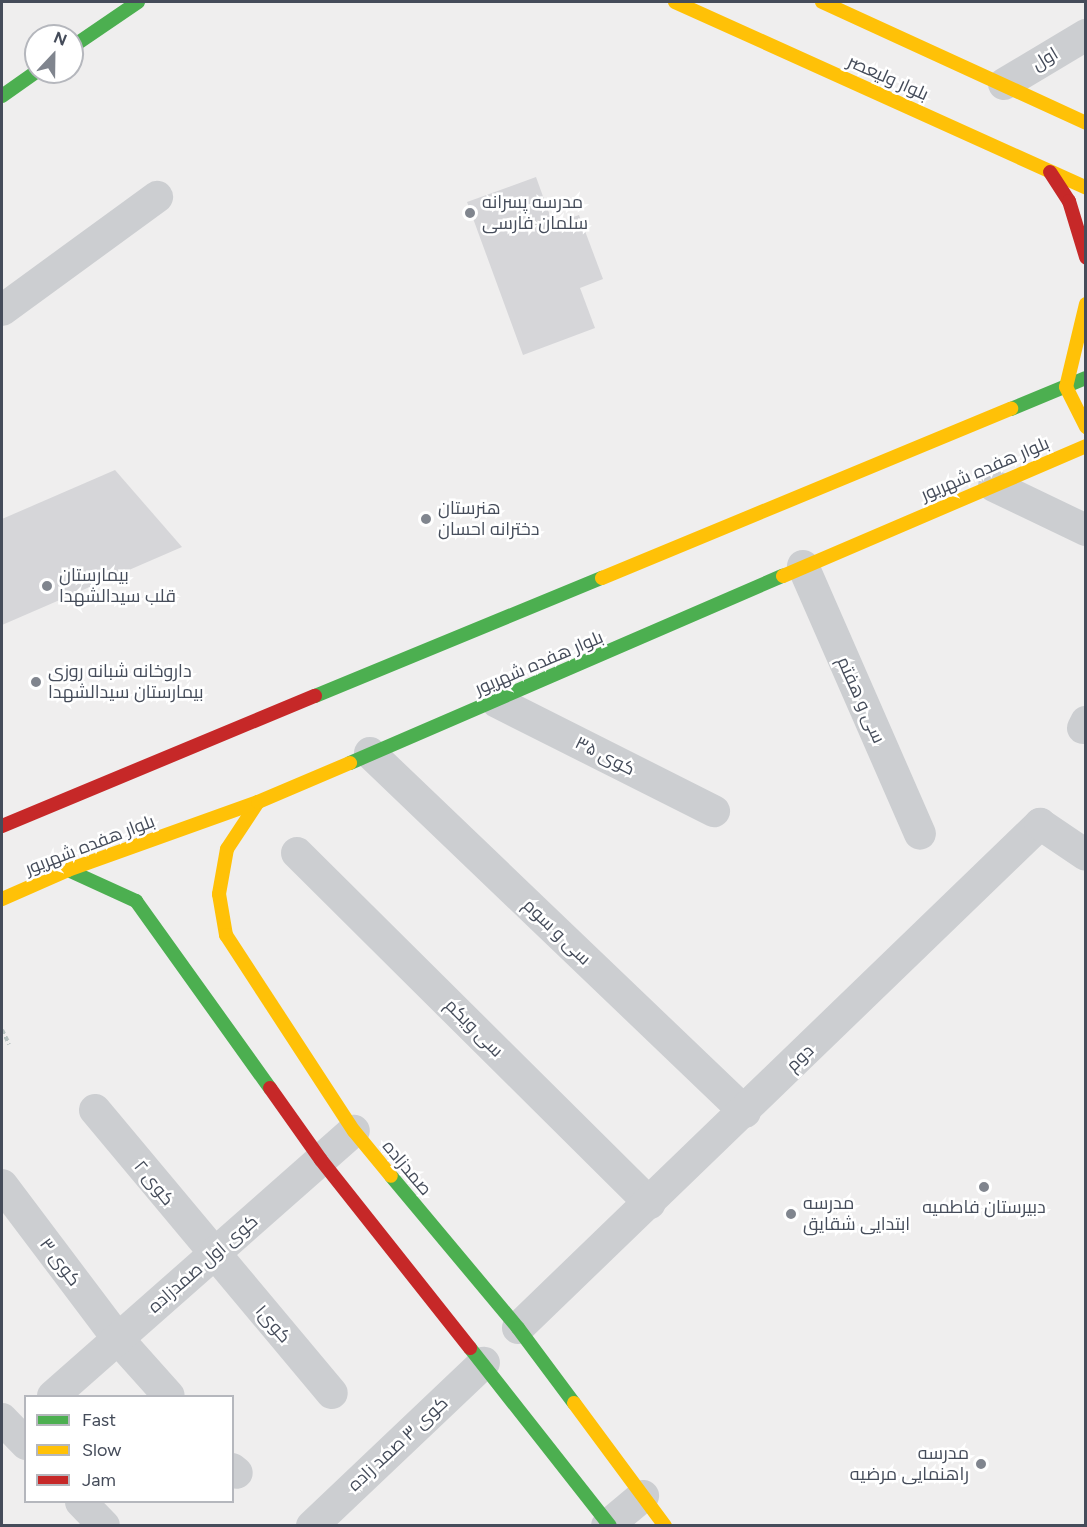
<!DOCTYPE html>
<meta charset="utf-8">
<style>
body{margin:0}
#map{position:relative;width:1087px;height:1527px;overflow:hidden;background:#efeeee;font-family:Figtree,Cairo,sans-serif}
div>[style]{position:absolute}
.building>*{inset:0;background:#d6d6d9}
.path>*{height:4px;margin-top:-2px;transform-origin:0;background:repeating-linear-gradient(90deg,#b8c3c2 0 4.5px,transparent 0 7.5px)}
.street>*{height:32px;margin:-16px;padding:0 16px;transform-origin:16px;border-radius:16px;background:#ccced1}
.fast>*{height:14px;margin:-7px;padding:0 7px;transform-origin:7px;border-radius:7px;background:#4caf50}
.slow>*{height:14px;margin:-7px;padding:0 7px;transform-origin:7px;border-radius:7px;background:#ffc107}
.jam>*{height:14px;margin:-7px;padding:0 7px;transform-origin:7px;border-radius:7px;background:#c62828}
.dots>*{width:16px;height:16px;translate:-50% -50%;box-sizing:border-box;border:3px solid #fff;border-radius:50%}
span{translate:-50% -50%;white-space:nowrap;text-align:center;line-height:1.15;-webkit-text-stroke:5px #fff;paint-order:stroke}
.street-label{font-size:18px;color:#454c5a}
.poi-label{font-size:18px;color:#454c5a}
.left{translate:0 -50%;text-align:left}
.right{translate:-100% -50%;text-align:right}
.frame{position:absolute;inset:0;border:3px solid #454c5a;pointer-events:none}
.legend{position:absolute;left:24px;top:1395px;width:210px;height:108px;box-sizing:border-box;background:#fff;border:2px solid #b5b7bd;margin:0;padding:8px 10px;list-style:none;font-size:18px;color:#454c5a}
.legend li{display:flex;align-items:center;gap:12px;height:30px}
.legend b{width:30px;border:2px solid #b5b7bd}
.north{position:absolute;left:24px;top:24px;width:60px;height:60px;box-sizing:border-box;background:#fff;border:2px solid #b5b7bd;border-radius:50%;rotate:22deg;font-size:16px;font-weight:700;line-height:24px;text-align:center;color:#454c5a}
.north::after{content:'';display:block;margin:auto;width:21px;height:27px;background:#80858e;clip-path:polygon(50% 0,100% 100%,50% 72%,0 100%)}
</style>
<div id="map">
<div class="building">
<div style="clip-path:polygon(536px 177px,553px 224px,579px 215px,603px 279px,580px 288px,595px 328px,523px 355px,467px 202px)"></div>
<div style="clip-path:polygon(115px 470px,182px 547px,2px 625px,2px 519px)"></div>
</div>
<div class="path">
<div style="left:2px;top:1030px;width:16px;rotate:63deg"></div>
</div>
<div class="street">
<div style="left:1004px;top:84px;width:96px;rotate:-30.9deg"></div>
<div style="left:2px;top:310px;width:192px;rotate:-36.1deg"></div>
<div style="left:994px;top:486px;width:102px;rotate:25.6deg"></div>
<div style="left:803px;top:566px;width:292px;rotate:66.4deg"></div>
<div style="left:497px;top:702px;width:243px;rotate:26.7deg"></div>
<div style="left:1083px;top:728px;width:7px;rotate:-63deg"></div>
<div style="left:370px;top:753px;width:519px;rotate:43.75deg"></div>
<div style="left:297px;top:853px;width:497px;rotate:44.8deg"></div>
<div style="left:95px;top:1110px;width:369px;rotate:50.1deg"></div>
<div style="left:2px;top:1185px;width:193px;rotate:53deg"></div>
<div style="left:118px;top:1339px;width:76px;rotate:48.2deg"></div>
<div style="left:518px;top:1328px;width:726px;rotate:-43.99deg"></div>
<div style="left:1040px;top:824px;width:55px;rotate:34deg"></div>
<div style="left:53px;top:1396px;width:401px;rotate:-41.4deg"></div>
<div style="left:2px;top:1419px;width:35px;rotate:46deg"></div>
<div style="left:232px;top:1469px;width:6px;rotate:39deg"></div>
<div style="left:81px;top:1502px;width:33px;rotate:46deg"></div>
<div style="left:312px;top:1526px;width:237px;rotate:-43.5deg"></div>
<div style="left:607px;top:1526px;width:47px;rotate:-39.8deg"></div>
</div>
<div class="fast">
<div style="left:72px;top:47px;width:80px;rotate:-34.3deg"></div>
<div style="left:2px;top:96px;width:42px;rotate:-35.2deg"></div>
<div style="left:1011px;top:409px;width:81px;rotate:-22.5deg"></div>
<div style="left:315px;top:696px;width:310px;rotate:-22.4deg"></div>
<div style="left:350px;top:763px;width:472px;rotate:-23.4deg"></div>
<div style="left:68px;top:870px;width:75px;rotate:24.5deg"></div>
<div style="left:136px;top:901px;width:230px;rotate:54.4deg"></div>
<div style="left:391px;top:1176px;width:198px;rotate:50.1deg"></div>
<div style="left:518px;top:1328px;width:94px;rotate:53.3deg"></div>
<div style="left:470px;top:1348px;width:226px;rotate:51.8deg"></div>
</div>
<div class="slow">
<div style="left:675px;top:2px;width:451px;rotate:24.3deg"></div>
<div style="left:822px;top:2px;width:290px;rotate:24.6deg"></div>
<div style="left:1086px;top:304px;width:85px;rotate:103.5deg"></div>
<div style="left:1066px;top:387px;width:45px;rotate:63.4deg"></div>
<div style="left:783px;top:576px;width:330px;rotate:-23.2deg"></div>
<div style="left:602px;top:578px;width:443px;rotate:-22.5deg"></div>
<div style="left:258px;top:802px;width:56px;rotate:123.4deg"></div>
<div style="left:227px;top:849px;width:46px;rotate:100.1deg"></div>
<div style="left:219px;top:894px;width:42px;rotate:80.3deg"></div>
<div style="left:226px;top:935px;width:234px;rotate:56.9deg"></div>
<div style="left:354px;top:1131px;width:58px;rotate:50.6deg"></div>
<div style="left:2px;top:899px;width:72px;rotate:-23.7deg"></div>
<div style="left:68px;top:870px;width:202px;rotate:-19.7deg"></div>
<div style="left:258px;top:802px;width:100px;rotate:-23deg"></div>
<div style="left:574px;top:1403px;width:153px;rotate:53.5deg"></div>
</div>
<div class="jam">
<div style="left:1050px;top:172px;width:35px;rotate:57deg"></div>
<div style="left:1069px;top:201px;width:59px;rotate:73.1deg"></div>
<div style="left:2px;top:826px;width:339px;rotate:-22.6deg"></div>
<div style="left:270px;top:1088px;width:88px;rotate:54.7deg"></div>
<div style="left:321px;top:1160px;width:240px;rotate:51.6deg"></div>
</div>
<div class="dots">
<div style="left:470px;top:213px;background:#80858e"></div>
<div style="left:426px;top:519px;background:#80858e"></div>
<div style="left:47px;top:586px;background:#80858e"></div>
<div style="left:36px;top:682px;background:#80858e"></div>
<div style="left:984px;top:1187px;background:#80858e"></div>
<div style="left:791px;top:1214px;background:#80858e"></div>
<div style="left:981px;top:1464px;background:#80858e"></div>
</div>
<div class="street-label">
<span style="left:1045px;top:59px;rotate:-31deg">اول</span>
<span style="left:888px;top:78px;rotate:24deg">بلوار ولیعصر</span>
<span style="left:985px;top:469px;rotate:-23deg">بلوار هفده شهریور</span>
<span style="left:539px;top:663px;rotate:-23deg">بلوار هفده شهریور</span>
<span style="left:861px;top:700px;rotate:66deg">سی و هفتم</span>
<span style="left:605px;top:756px;rotate:27deg">کوی ۳۵</span>
<span style="left:90px;top:845px;rotate:-21deg">بلوار هفده شهریور</span>
<span style="left:557px;top:932px;rotate:44deg">سی و سوم</span>
<span style="left:474px;top:1028px;rotate:45deg">سی ویکم</span>
<span style="left:800px;top:1058px;rotate:-44deg">دوم</span>
<span style="left:407px;top:1168px;rotate:50deg">صمدزاده</span>
<span style="left:154px;top:1183px;rotate:51deg">کوی ۲</span>
<span style="left:60px;top:1262px;rotate:53deg">کوی ۳</span>
<span style="left:203px;top:1264px;rotate:-41deg">کوی اول صمدزاده</span>
<span style="left:273px;top:1324px;rotate:49deg">کوی۱</span>
<span style="left:398px;top:1444px;rotate:-43deg">کوی ۳ صمد زاده</span>
</div>
<div class="poi-label">
<span class="left" style="left:482px;top:213px">مدرسه پسرانه<br>سلمان فارسی</span>
<span class="left" style="left:438px;top:519px">هنرستان<br>دخترانه احسان</span>
<span class="left" style="left:59px;top:586px">بیمارستان<br>قلب سیدالشهدا</span>
<span class="left" style="left:48px;top:682px">داروخانه شبانه روزی<br>بیمارستان سیدالشهدا</span>
<span class="left" style="left:803px;top:1214px">مدرسه<br>ابتدایی شقایق</span>
<span style="left:984px;top:1207px">دبیرستان فاطمیه</span>
<span class="right" style="left:969px;top:1464px">مدرسه<br>راهنمایی مرضیه</span>
</div>
<div class="frame"></div>
<ul class="legend">
<li><b style="height:8px;background:#4caf50"></b>Fast</li>
<li><b style="height:8px;background:#ffc107"></b>Slow</li>
<li><b style="height:8px;background:#c62828"></b>Jam</li>
</ul>
<div class="north">N</div>
</div>
